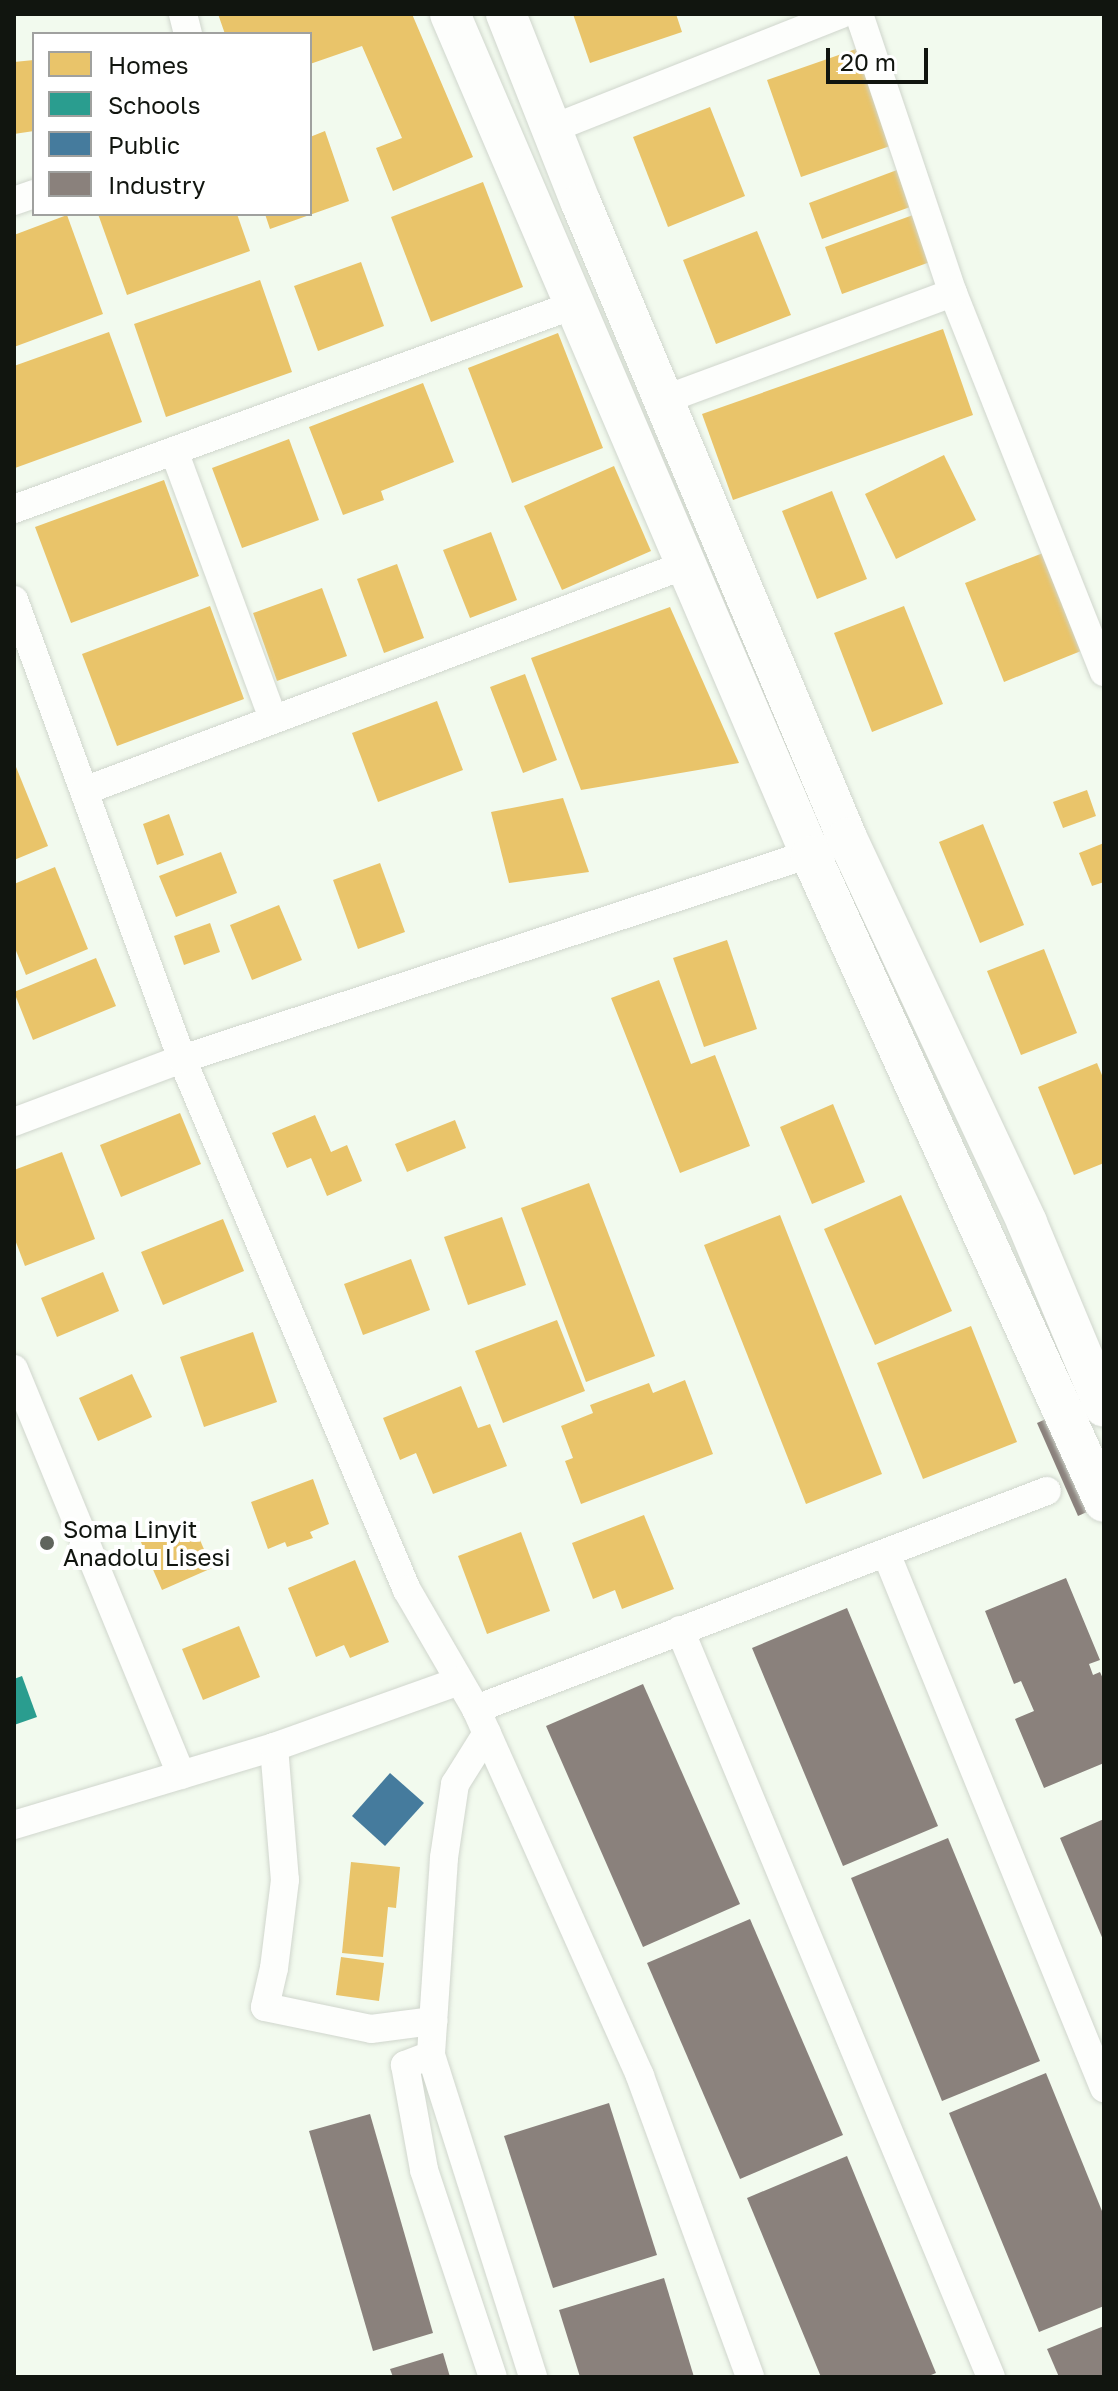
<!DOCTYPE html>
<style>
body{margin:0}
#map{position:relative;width:1118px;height:2391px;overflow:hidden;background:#f2faee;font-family:"Golos Text",sans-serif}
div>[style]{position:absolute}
.homes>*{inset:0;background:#e9c46a}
.schools>*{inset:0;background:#2a9d8f}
.public>*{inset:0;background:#457b9d}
.industry>*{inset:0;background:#8a817c}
.roads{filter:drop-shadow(0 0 2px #d0d6cd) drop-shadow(0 0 2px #d0d6cd)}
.minor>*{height:28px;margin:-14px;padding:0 14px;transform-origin:14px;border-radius:14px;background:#fdfefc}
.secondary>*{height:40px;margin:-20px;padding:0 20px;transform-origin:20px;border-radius:20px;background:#fdfefc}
.dots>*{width:22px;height:22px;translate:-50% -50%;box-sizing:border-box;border:4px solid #fff;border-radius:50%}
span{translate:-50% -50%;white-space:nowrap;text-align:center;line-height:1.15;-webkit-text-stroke:8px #fff;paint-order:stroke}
.poi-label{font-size:24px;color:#11150f}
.left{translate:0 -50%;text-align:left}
.frame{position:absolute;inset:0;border:16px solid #11150f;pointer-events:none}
.legend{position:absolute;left:32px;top:32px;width:280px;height:184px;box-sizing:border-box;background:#fff;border:2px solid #a0a19f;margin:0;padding:10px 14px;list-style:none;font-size:24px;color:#11150f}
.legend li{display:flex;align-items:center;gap:16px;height:40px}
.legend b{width:40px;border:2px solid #a0a19f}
.scale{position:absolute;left:826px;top:48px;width:102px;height:36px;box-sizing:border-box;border:4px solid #11150f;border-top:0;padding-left:10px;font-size:24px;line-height:28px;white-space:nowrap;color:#11150f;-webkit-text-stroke:6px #fff;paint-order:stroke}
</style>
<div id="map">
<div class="homes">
<div style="clip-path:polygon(218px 14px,412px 14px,473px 157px,393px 191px,376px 148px,402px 138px,362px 46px,310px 64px,310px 34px,225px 34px)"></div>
<div style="clip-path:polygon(573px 14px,676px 14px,682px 32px,590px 63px)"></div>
<div style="clip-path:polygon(856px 49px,890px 146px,801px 177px,767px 80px)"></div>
<div style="clip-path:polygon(34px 60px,34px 131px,14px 134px,14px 62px)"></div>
<div style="clip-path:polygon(710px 107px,745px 196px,668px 227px,633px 137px)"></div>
<div style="clip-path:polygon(325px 131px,349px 201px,270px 229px,265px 214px,310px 214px,310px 137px)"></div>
<div style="clip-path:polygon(897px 170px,910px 207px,822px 239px,809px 203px)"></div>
<div style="clip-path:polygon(483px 182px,523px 287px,431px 322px,391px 217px)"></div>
<div style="clip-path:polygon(98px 214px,237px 214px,250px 251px,127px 295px)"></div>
<div style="clip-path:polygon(67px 215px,103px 314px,14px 347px,14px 235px)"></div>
<div style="clip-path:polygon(913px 215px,930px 262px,842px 294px,825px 247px)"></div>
<div style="clip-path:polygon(757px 231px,791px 315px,716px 344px,683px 260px)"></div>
<div style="clip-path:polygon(361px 262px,384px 326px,318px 351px,294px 286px)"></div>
<div style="clip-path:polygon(260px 280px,292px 372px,166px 417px,134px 324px)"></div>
<div style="clip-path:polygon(943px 329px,973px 415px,733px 500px,702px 414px)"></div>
<div style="clip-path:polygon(109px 332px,142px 422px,15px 468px,14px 366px)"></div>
<div style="clip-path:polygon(558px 333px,603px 448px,512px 483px,468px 368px)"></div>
<div style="clip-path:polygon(423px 383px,454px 462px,381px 491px,384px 500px,343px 515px,309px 427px)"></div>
<div style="clip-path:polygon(289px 439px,319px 520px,242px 548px,212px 468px)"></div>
<div style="clip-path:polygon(944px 455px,976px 520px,896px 559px,865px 494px)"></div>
<div style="clip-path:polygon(614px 466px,651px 551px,562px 590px,524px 506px)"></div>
<div style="clip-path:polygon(164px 480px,199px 576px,71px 623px,35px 527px)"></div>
<div style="clip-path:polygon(832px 491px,867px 579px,817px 599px,782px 511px)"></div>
<div style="clip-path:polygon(491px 532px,517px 600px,470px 618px,443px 550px)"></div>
<div style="clip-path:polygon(1043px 553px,1081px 651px,1004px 682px,965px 583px)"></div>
<div style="clip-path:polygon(397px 564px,424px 638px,384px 653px,357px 579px)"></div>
<div style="clip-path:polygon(322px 588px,347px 656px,277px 681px,253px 613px)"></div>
<div style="clip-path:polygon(210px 606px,244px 699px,117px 746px,82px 654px)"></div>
<div style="clip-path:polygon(904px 606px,943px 704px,872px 732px,834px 633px)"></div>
<div style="clip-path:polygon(670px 607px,739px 763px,581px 790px,531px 658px)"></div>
<div style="clip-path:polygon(525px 674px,557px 760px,523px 773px,490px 687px)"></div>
<div style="clip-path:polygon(437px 701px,463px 770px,378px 802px,352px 733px)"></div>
<div style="clip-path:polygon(14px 762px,48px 846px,14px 860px)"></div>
<div style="clip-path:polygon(1087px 790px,1096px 816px,1063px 828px,1053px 802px)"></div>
<div style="clip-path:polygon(563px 798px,589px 872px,509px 883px,491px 812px)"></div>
<div style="clip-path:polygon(169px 814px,184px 855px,157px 865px,143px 824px)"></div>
<div style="clip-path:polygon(983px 824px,1024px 925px,980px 943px,939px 842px)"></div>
<div style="clip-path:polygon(1104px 843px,1104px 882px,1092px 886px,1079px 853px)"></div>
<div style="clip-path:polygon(221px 852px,237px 893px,176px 917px,159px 876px)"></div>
<div style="clip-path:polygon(380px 863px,405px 932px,358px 949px,333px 880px)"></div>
<div style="clip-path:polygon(55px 867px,88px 949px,26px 975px,14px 946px,14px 884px)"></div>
<div style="clip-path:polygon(279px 905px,302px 960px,252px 980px,230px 925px)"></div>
<div style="clip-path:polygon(210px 923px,220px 952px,184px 965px,174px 936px)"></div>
<div style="clip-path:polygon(727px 940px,757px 1029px,704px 1047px,673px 958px)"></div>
<div style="clip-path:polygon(1044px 949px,1077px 1033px,1021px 1055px,987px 971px)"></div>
<div style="clip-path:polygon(96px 958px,116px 1006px,33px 1040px,14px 992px)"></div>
<div style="clip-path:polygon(659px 980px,691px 1064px,715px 1055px,750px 1146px,680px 1173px,611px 998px)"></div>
<div style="clip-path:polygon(1097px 1063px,1104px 1080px,1104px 1163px,1074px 1175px,1038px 1087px)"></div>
<div style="clip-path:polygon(833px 1104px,865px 1182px,812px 1204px,780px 1127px)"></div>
<div style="clip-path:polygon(180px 1113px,201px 1164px,121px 1197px,100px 1145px)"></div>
<div style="clip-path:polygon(315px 1115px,331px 1152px,347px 1145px,362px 1181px,327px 1196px,311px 1158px,287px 1168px,272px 1133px)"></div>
<div style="clip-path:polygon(455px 1120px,466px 1148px,407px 1172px,395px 1144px)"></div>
<div style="clip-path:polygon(62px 1152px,95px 1239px,25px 1266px,14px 1237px,14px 1170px)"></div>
<div style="clip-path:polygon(589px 1183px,655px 1356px,586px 1382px,521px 1208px)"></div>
<div style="clip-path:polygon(901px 1195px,952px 1311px,875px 1345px,824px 1229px)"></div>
<div style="clip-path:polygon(780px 1215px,882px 1474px,806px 1504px,704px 1245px)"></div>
<div style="clip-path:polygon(502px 1217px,526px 1285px,468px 1305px,444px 1237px)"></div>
<div style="clip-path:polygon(223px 1219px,244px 1271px,163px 1305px,141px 1252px)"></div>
<div style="clip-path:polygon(411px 1259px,430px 1310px,363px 1335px,344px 1284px)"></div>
<div style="clip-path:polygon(103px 1272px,119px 1311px,57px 1337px,41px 1298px)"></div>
<div style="clip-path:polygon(557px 1320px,585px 1391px,503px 1423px,475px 1351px)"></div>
<div style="clip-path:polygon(971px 1326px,1017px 1442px,923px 1479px,877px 1363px)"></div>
<div style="clip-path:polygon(253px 1332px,277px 1402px,204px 1427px,180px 1357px)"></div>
<div style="clip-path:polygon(132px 1374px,152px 1417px,98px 1441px,79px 1398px)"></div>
<div style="clip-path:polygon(685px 1380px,713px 1454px,581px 1504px,565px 1461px,573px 1458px,561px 1426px,593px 1413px,590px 1405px,649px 1383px,653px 1393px)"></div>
<div style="clip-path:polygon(461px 1386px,478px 1428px,490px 1424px,507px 1466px,433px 1494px,416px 1453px,400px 1460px,383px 1418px)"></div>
<div style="clip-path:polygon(313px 1479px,329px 1524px,310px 1532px,313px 1538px,287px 1547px,285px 1542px,268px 1549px,251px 1502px)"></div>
<div style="clip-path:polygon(644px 1515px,674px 1589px,622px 1609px,615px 1590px,593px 1599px,572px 1543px)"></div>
<div style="clip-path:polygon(191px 1519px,212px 1568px,162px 1590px,140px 1540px)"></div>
<div style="clip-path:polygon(521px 1532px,550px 1611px,487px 1634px,458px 1556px)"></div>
<div style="clip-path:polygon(355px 1560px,389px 1642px,350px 1658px,344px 1645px,316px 1657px,288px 1588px)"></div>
<div style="clip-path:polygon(239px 1626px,260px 1677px,203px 1700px,182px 1649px)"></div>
<div style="clip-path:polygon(351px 1862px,400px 1867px,396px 1908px,388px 1907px,383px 1957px,342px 1953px)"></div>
<div style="clip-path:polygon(341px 1957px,384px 1963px,379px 2001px,336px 1995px)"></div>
</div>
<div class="schools">
<div style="clip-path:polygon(22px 1676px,37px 1717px,14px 1725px,14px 1679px)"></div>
</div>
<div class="public">
<div style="clip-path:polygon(390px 1773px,424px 1803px,385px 1846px,352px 1816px)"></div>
</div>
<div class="industry">
<div style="clip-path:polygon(1057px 1414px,1098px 1507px,1078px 1516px,1037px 1423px)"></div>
<div style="clip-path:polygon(1066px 1578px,1100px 1660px,1089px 1664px,1093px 1675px,1100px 1672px,1104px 1681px,1104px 1763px,1044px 1788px,1015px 1719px,1034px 1711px,1021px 1681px,1014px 1684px,985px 1611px)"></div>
<div style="clip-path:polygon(847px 1608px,938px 1826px,843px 1866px,752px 1648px)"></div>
<div style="clip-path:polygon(643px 1684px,740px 1904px,643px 1947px,546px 1726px)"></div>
<div style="clip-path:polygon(1104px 1819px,1104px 1942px,1060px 1838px)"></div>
<div style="clip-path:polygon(948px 1838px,1040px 2061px,942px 2101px,851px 1878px)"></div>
<div style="clip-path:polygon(750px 1919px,843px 2135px,740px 2179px,647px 1963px)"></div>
<div style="clip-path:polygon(1046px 2073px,1104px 2216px,1104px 2306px,1039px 2332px,949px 2113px)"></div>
<div style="clip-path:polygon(609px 2103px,657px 2255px,553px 2288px,504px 2136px)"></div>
<div style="clip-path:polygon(370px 2114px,433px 2333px,373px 2351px,309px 2131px)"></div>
<div style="clip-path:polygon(847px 2156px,936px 2373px,926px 2377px,821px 2377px,747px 2198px)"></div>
<div style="clip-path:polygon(664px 2278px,694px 2377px,580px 2377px,559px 2310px)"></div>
<div style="clip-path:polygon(1104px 2326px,1104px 2377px,1059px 2377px,1047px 2349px)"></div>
<div style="clip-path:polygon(443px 2353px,450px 2377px,393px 2377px,390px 2369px)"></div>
</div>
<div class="roads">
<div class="minor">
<div style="left:183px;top:14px;width:21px;rotate:76deg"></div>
<div style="left:859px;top:14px;width:294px;rotate:71.4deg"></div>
<div style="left:953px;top:293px;width:408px;rotate:68.3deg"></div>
<div style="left:551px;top:129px;width:312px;rotate:-21.6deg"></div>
<div style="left:14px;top:201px;width:21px;rotate:-19deg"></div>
<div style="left:663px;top:400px;width:309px;rotate:-20.3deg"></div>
<div style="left:174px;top:451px;width:286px;rotate:69.7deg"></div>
<div style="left:14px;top:509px;width:596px;rotate:-20.02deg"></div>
<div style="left:14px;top:600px;width:489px;rotate:69.9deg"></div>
<div style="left:182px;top:1059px;width:577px;rotate:67.04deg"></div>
<div style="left:407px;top:1590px;width:138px;rotate:59.9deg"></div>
<div style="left:476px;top:1709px;width:402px;rotate:65.9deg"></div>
<div style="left:640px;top:2076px;width:320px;rotate:69.9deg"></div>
<div style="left:84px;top:791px;width:642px;rotate:-20.61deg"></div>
<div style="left:14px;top:1122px;width:179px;rotate:-20.6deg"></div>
<div style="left:182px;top:1059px;width:676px;rotate:-18.09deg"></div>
<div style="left:14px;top:1369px;width:439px;rotate:67.6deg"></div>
<div style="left:886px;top:1553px;width:578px;rotate:67.83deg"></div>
<div style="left:680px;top:1630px;width:809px;rotate:67.4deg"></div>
<div style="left:476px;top:1709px;width:611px;rotate:-20.9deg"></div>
<div style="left:487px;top:1733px;width:60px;rotate:122.1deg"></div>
<div style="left:455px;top:1784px;width:75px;rotate:98.5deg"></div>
<div style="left:444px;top:1858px;width:197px;rotate:93.8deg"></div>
<div style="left:431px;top:2055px;width:338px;rotate:72.4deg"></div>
<div style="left:274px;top:1747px;width:133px;rotate:85.3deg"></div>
<div style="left:285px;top:1880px;width:89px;rotate:97.1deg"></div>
<div style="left:274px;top:1968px;width:40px;rotate:103deg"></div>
<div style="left:265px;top:2007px;width:108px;rotate:11.7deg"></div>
<div style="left:371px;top:2029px;width:63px;rotate:-7.4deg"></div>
<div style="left:14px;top:1825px;width:271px;rotate:-16.7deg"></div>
<div style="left:274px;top:1747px;width:196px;rotate:-19.6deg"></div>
<div style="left:431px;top:2055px;width:28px;rotate:159deg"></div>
<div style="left:405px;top:2065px;width:107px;rotate:79.7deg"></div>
<div style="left:424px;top:2170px;width:218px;rotate:71.6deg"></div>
</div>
<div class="secondary">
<div style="left:450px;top:14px;width:916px;rotate:66.79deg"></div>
<div style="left:811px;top:856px;width:709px;rotate:65.6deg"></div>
<div style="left:506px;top:14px;width:203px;rotate:68.4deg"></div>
<div style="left:581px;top:203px;width:688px;rotate:67.27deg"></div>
<div style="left:847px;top:838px;width:425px;rotate:64.9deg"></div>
<div style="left:1027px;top:1223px;width:199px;rotate:67.3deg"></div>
</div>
</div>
<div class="dots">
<div style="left:47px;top:1543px;background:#60655d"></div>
</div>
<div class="poi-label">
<span class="left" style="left:63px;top:1543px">Soma Linyit<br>Anadolu Lisesi</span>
</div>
<div class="frame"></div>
<ul class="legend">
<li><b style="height:22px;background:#e9c46a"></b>Homes</li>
<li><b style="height:22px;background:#2a9d8f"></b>Schools</li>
<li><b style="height:22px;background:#457b9d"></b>Public</li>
<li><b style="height:22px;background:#8a817c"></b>Industry</li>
</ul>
<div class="scale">20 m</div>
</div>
